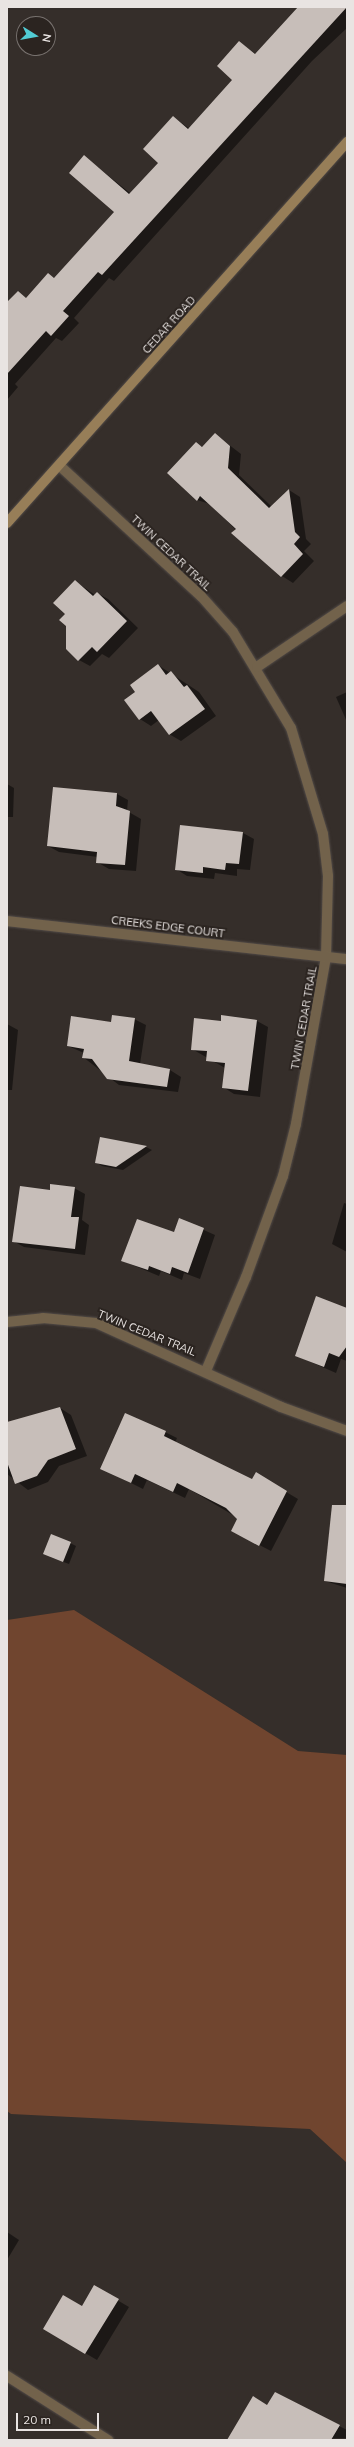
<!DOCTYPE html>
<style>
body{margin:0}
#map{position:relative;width:354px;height:2447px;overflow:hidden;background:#352e2a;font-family:Mulish,sans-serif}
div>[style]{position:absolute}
.green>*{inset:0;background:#70452f}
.shadow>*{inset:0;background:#0007}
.building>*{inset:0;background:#c7beb9}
.roads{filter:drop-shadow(0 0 1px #524b47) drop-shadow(0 0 1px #524b47)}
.street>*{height:10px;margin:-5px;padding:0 5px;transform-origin:5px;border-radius:5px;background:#72624b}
.secondary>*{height:10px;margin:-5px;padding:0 5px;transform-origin:5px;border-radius:5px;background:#977e58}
span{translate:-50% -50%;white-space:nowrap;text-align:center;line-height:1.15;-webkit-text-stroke:4px #2b2420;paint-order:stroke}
.street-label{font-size:11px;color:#e9e4e2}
.frame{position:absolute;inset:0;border:8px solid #e9e4e2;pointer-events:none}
.north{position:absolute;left:16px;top:16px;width:40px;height:40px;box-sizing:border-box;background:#2b2420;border:1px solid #77716e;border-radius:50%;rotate:101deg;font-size:11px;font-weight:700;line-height:16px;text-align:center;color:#e9e4e2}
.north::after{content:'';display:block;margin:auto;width:14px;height:18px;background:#51ccd4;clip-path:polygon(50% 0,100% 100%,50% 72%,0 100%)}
.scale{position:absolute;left:16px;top:2413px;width:83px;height:18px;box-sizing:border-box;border:2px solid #e9e4e2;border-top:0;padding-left:5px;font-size:12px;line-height:14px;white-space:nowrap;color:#e9e4e2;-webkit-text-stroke:3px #2b2420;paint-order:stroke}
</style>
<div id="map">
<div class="green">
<div style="clip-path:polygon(74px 1610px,298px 1751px,347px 1755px,347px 2163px,310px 2129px,11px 2114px,7px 2111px,7px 1620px)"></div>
</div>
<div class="shadow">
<div style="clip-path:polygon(299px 7px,347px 7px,347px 28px,312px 61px,114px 281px,109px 278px,74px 318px,79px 323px,62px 341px,56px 338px,15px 384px,18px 387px,7px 400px,7px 321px,48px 275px,55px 278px,115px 211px,85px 157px,130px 193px,159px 162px,173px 117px,190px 129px,233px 80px,239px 42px,256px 54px)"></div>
<div style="clip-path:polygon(215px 434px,241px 454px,239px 475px,272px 507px,289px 490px,300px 497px,306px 539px,311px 544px,304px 551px,314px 561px,293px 583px,282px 576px,210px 504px,197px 500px,196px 444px,203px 447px)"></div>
<div style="clip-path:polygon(75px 581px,95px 595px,97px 593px,108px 599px,138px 628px,109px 658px,102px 654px,90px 666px,79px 660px,66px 614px)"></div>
<div style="clip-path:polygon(158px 665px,199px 692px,216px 716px,181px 741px,169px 734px,159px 720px,151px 726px,140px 719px)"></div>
<div style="clip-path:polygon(347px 692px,347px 722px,336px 697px)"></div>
<div style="clip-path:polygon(7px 784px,14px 788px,13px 817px,7px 817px)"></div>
<div style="clip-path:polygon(54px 789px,117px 794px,128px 800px,127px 811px,141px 819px,136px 871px,109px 869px,97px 862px,98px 857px,59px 852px,48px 846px)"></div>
<div style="clip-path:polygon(243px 833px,254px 839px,250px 870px,237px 869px,237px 876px,215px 873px,214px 879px,187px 876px,176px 869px)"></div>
<div style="clip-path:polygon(134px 1019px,146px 1025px,140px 1064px,170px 1070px,181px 1077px,178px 1092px,119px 1085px,83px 1057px,84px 1053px,68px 1046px,112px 1023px)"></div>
<div style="clip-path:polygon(257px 1021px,268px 1027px,260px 1097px,234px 1094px,223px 1087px,225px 1068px,192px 1049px,221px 1022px)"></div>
<div style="clip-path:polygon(7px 1024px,18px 1030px,12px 1090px,7px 1090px)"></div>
<div style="clip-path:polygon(101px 1138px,146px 1147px,152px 1150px,123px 1170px,102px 1166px,96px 1162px)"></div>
<div style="clip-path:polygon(74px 1188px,85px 1194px,82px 1220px,89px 1225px,85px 1255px,24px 1247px,13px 1241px,51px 1191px)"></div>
<div style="clip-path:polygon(344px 1203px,347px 1204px,347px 1252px,332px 1244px)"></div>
<div style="clip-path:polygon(179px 1219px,215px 1235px,200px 1279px,184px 1273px,182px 1280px,161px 1271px,159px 1276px,123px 1261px,174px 1233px)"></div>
<div style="clip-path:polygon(347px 1310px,347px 1361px,341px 1359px,336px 1373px,297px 1356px)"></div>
<div style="clip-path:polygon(60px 1408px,71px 1415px,87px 1456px,59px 1466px,48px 1482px,28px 1490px,7px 1474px,7px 1424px)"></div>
<div style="clip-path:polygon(165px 1432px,177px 1438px,175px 1443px,252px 1481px,256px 1474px,298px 1499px,271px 1551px,244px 1537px,238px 1518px,189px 1489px,185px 1498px,147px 1480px,143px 1489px,101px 1468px)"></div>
<div style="clip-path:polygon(347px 1509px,347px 1588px,325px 1581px)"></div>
<div style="clip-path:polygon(70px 1543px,76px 1546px,69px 1564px,50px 1557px)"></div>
<div style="clip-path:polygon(7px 2232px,19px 2240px,7px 2260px)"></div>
<div style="clip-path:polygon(95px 2287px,129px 2307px,97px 2360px,44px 2329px,83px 2307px)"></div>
<div style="clip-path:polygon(268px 2406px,339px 2426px,347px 2430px,347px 2438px,247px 2440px)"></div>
</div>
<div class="building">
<div style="clip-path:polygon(298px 7px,347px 7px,102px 275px,98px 272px,63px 311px,69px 316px,51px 336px,46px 331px,7px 374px,7px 302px,18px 291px,26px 298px,48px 273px,54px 278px,114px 212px,69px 173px,84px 155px,129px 194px,158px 163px,143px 149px,173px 116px,188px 129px,232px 80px,217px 66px,239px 41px,255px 54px)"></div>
<div style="clip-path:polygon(215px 433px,230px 446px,228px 468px,269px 508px,289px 489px,295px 532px,300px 537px,294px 544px,303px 554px,281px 577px,231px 533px,236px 529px,200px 496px,197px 501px,167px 473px,196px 442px,202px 447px)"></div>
<div style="clip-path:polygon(75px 580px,93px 596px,97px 592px,127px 621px,97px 652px,92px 647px,78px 661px,66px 649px,66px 626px,59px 620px,65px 614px,53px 603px)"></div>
<div style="clip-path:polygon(158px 664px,166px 675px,171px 671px,184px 687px,187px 685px,205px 709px,169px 735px,151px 711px,139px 720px,124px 700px,135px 692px,130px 685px)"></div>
<div style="clip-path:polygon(53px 787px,117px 793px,116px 806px,130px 811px,125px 865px,96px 863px,97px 852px,47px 846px)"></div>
<div style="clip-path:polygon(180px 825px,243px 832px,239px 864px,226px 863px,225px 870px,203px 867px,203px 873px,175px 870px)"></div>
<div style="clip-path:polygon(112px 1015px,135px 1018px,129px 1061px,170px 1069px,167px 1087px,107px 1079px,92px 1059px,82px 1058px,84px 1049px,67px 1046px,71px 1016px,111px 1022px)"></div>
<div style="clip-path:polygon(221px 1015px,257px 1020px,248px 1091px,222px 1088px,225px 1063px,206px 1061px,207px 1051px,191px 1050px,194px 1018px,221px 1021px)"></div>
<div style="clip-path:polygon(100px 1137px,147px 1146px,116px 1167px,95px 1163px)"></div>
<div style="clip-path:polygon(50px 1184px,75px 1187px,71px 1217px,79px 1217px,75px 1249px,12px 1242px,20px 1186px,50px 1190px)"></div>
<div style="clip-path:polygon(179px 1218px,204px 1228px,188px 1273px,172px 1267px,170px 1274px,149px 1266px,148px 1270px,121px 1261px,137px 1219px,174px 1232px)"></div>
<div style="clip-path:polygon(316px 1296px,347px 1308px,347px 1346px,339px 1357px,329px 1353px,324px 1367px,295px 1356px)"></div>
<div style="clip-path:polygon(60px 1407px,76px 1449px,48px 1460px,37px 1476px,15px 1484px,7px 1462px,7px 1422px)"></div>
<div style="clip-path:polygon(125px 1413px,166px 1431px,164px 1436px,252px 1479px,256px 1472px,287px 1491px,259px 1546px,231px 1531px,237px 1519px,226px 1508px,177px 1483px,173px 1492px,135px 1474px,131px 1483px,100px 1469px)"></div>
<div style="clip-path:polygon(332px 1505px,347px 1505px,347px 1584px,324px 1581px)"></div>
<div style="clip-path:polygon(51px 1534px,71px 1542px,63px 1562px,43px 1554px)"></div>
<div style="clip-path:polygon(94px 2285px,119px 2299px,85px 2354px,43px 2329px,63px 2295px,82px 2306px)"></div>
<div style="clip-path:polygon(275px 2392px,340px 2425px,331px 2440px,227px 2440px,253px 2396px,267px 2405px)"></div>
</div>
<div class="roads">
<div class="street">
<div style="left:60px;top:466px;width:192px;rotate:42.7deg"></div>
<div style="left:201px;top:596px;width:48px;rotate:48.4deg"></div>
<div style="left:233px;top:632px;width:112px;rotate:58.9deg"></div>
<div style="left:291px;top:728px;width:111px;rotate:73.2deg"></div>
<div style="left:323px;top:834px;width:42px;rotate:83.2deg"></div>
<div style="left:328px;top:876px;width:81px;rotate:91.4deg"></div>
<div style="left:326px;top:957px;width:170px;rotate:100.2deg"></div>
<div style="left:296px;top:1124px;width:54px;rotate:104deg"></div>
<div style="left:283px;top:1176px;width:108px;rotate:110.1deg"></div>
<div style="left:246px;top:1277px;width:102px;rotate:113.1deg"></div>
<div style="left:257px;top:667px;width:109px;rotate:-34.1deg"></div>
<div style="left:7px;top:921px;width:342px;rotate:6.4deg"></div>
<div style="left:7px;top:1322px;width:36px;rotate:-6deg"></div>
<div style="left:43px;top:1318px;width:53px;rotate:5.4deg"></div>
<div style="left:96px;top:1323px;width:203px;rotate:24.4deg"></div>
<div style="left:281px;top:1407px;width:70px;rotate:20deg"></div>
<div style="left:7px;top:2376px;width:120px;rotate:32.4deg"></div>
</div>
<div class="secondary">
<div style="left:7px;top:523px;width:511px;rotate:-48.25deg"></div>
</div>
</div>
<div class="street-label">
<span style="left:169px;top:325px;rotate:-48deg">CEDAR ROAD</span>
<span style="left:171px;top:553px;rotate:43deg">TWIN CEDAR TRAIL</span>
<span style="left:168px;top:927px;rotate:7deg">CREEKS EDGE COURT</span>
<span style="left:304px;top:1018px;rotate:-80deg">TWIN CEDAR TRAIL</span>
<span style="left:147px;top:1333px;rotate:22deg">TWIN CEDAR TRAIL</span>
</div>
<div class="frame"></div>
<div class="north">N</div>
<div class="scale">20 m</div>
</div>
